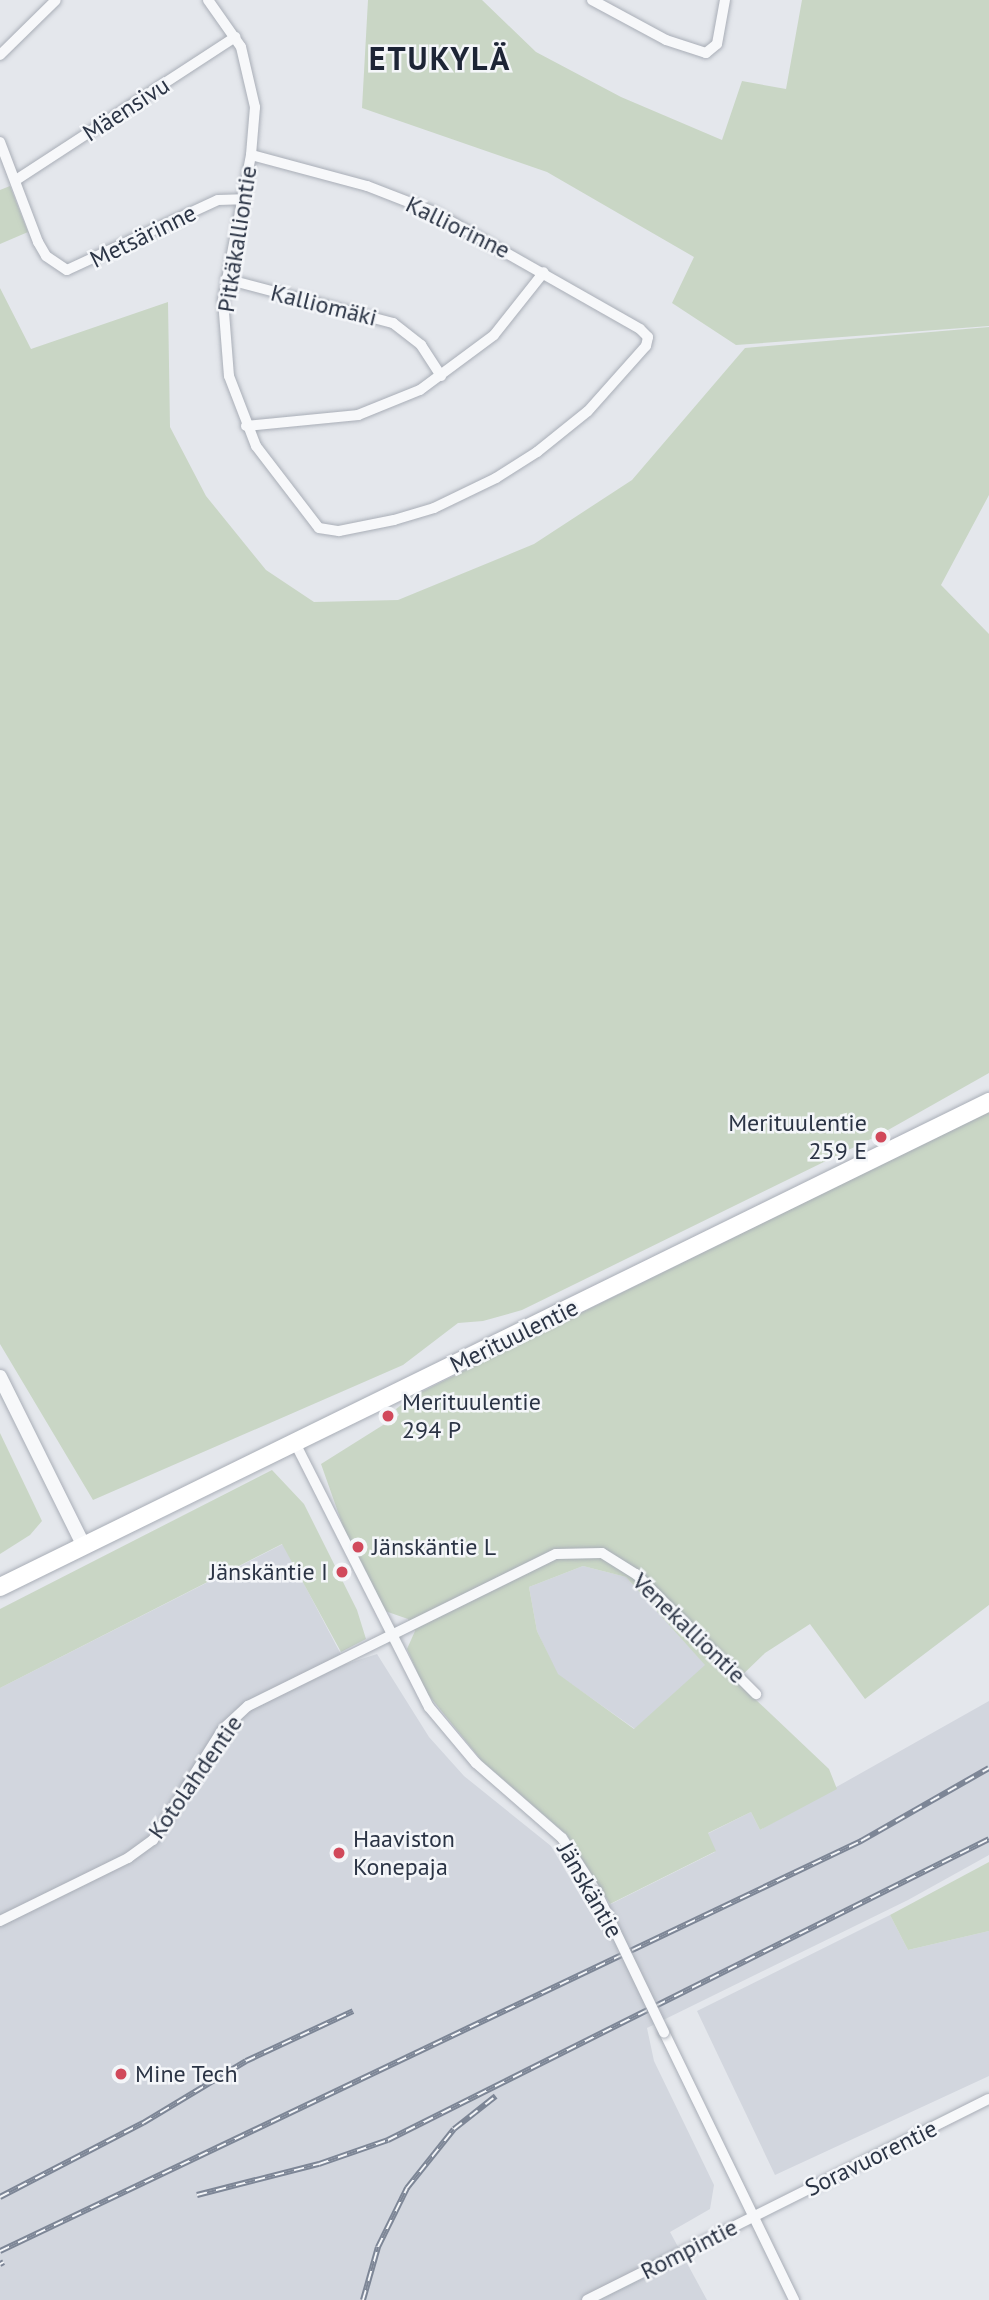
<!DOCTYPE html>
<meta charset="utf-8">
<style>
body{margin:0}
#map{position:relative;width:989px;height:2300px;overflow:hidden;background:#e4e7ec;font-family:"PT Sans",sans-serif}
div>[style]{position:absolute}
.built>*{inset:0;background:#d2d6de}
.green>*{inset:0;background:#c9d6c5}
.roads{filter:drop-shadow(0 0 2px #a9aeb7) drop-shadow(0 0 2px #a9aeb7)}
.minor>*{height:10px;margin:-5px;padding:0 5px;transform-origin:5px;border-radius:5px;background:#f7f8fa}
.tertiary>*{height:14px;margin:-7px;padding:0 7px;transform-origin:7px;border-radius:7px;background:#f7f8fa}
.primary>*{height:18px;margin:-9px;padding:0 9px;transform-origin:9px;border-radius:9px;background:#fff}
.rail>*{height:6px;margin-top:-3px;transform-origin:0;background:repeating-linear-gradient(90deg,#f4f6f9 0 10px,#7d8696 0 20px);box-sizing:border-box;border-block:2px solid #7d8696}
.bridges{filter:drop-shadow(0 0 2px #a9aeb7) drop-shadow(0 0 2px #a9aeb7)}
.minor-bridge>*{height:10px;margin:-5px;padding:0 5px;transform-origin:5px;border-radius:5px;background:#f7f8fa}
.dots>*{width:19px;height:19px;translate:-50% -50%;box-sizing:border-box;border:4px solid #f4f6f9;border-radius:50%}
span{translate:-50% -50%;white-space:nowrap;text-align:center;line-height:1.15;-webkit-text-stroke:5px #f4f6f9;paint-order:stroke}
.street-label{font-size:24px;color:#2b3445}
.poi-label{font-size:24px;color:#2b3445}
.right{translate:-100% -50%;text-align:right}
.left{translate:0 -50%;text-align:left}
.district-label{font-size:32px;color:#1d2536;font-weight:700;letter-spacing:2px}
</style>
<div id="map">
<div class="built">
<div style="clip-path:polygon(283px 1544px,346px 1664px,377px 1654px,429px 1737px,464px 1776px,551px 1846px,591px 1914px,715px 1852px,707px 1834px,751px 1812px,760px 1830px,989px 1701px,989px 1855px,908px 1900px,647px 2028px,654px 2061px,714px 2185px,710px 2209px,670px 2232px,707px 2300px,0 2300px,0 1688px)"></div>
<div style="clip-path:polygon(583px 1566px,626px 1577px,706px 1665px,635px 1729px,557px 1674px,537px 1631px,529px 1587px)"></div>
<div style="clip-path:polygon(890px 1915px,908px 1950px,989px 1931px,989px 2076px,775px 2175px,697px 2011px)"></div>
</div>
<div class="green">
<div style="clip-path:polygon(368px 0,482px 0,536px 52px,621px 97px,722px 140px,742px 81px,786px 89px,802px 0,989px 0,989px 326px,736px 345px,672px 303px,694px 257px,547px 172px,362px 108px)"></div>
<div style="clip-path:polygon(10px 186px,28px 232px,0 244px,0 190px)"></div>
<div style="clip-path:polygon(0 288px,31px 349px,168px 302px,170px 427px,206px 496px,266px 570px,314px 602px,398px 600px,534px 544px,632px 480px,745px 348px,989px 327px,989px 495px,941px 585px,989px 634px,989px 1073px,881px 1134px,522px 1310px,483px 1321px,458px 1323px,403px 1365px,93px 1500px,0 1344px)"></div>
<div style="clip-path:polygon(evenodd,989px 1111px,989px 1605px,865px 1699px,810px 1624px,765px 1653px,736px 1681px,829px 1769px,837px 1789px,760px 1830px,751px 1812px,708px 1833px,716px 1851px,610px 1904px,567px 1835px,482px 1761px,426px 1692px,407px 1649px,415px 1631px,408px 1619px,385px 1611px,344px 1529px,321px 1464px,399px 1415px,396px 1409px,413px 1396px,989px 1111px,583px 1566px,626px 1577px,705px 1665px,634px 1729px,558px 1674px,537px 1631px,529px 1587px,583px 1566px)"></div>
<div style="clip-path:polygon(0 1433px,42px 1521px,30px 1535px,0 1554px)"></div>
<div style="clip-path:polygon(272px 1470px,304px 1504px,357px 1610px,366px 1639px,341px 1652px,282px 1544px,0 1688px,0 1609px)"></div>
<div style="clip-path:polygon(989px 1862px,989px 1931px,908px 1950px,890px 1915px)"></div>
</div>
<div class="roads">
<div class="minor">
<div style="left:208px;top:0;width:57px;rotate:54.9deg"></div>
<div style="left:241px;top:47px;width:62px;rotate:76.9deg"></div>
<div style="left:255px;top:107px;width:48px;rotate:94.8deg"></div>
<div style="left:251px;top:155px;width:148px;rotate:100.9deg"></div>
<div style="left:223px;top:300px;width:76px;rotate:85.5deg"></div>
<div style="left:229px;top:376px;width:75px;rotate:68.9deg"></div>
<div style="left:256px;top:446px;width:103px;rotate:52.5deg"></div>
<div style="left:319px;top:528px;width:20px;rotate:9deg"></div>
<div style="left:339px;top:531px;width:56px;rotate:-11.3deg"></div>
<div style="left:394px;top:520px;width:42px;rotate:-16.7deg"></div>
<div style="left:434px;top:508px;width:69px;rotate:-25.8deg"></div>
<div style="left:496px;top:478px;width:49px;rotate:-32.4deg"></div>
<div style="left:537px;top:452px;width:65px;rotate:-38.8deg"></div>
<div style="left:588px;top:411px;width:87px;rotate:-48.3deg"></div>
<div style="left:646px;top:346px;width:9px;rotate:-77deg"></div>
<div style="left:648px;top:337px;width:11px;rotate:-135deg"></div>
<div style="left:640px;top:329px;width:237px;rotate:-150.4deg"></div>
<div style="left:434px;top:212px;width:72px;rotate:-158.8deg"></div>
<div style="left:367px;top:186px;width:120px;rotate:-165deg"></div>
<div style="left:592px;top:0;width:84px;rotate:28.4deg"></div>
<div style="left:666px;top:40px;width:42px;rotate:18deg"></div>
<div style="left:706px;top:53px;width:14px;rotate:-39deg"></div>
<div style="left:717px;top:44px;width:45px;rotate:-79.7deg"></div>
<div style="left:0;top:55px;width:78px;rotate:-44.5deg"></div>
<div style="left:0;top:142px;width:107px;rotate:69.2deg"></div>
<div style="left:38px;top:242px;width:16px;rotate:60deg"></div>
<div style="left:46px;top:256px;width:25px;rotate:34deg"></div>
<div style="left:67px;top:270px;width:166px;rotate:-24.9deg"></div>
<div style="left:218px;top:200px;width:24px;rotate:-2deg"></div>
<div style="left:16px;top:180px;width:262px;rotate:-33.1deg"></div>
<div style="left:226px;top:279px;width:173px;rotate:14.8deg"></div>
<div style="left:393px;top:323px;width:36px;rotate:38deg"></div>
<div style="left:421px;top:345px;width:37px;rotate:57deg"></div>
<div style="left:246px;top:426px;width:113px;rotate:-5.6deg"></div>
<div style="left:358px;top:415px;width:67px;rotate:-22deg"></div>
<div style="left:420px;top:390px;width:92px;rotate:-36.6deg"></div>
<div style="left:494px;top:335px;width:80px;rotate:-51.6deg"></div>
<div style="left:295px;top:1443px;width:296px;rotate:63.1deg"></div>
<div style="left:429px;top:1707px;width:73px;rotate:50deg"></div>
<div style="left:476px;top:1763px;width:114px;rotate:41.1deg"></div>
<div style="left:562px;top:1838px;width:63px;rotate:57.3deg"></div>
<div style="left:0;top:1921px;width:143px;rotate:-26.2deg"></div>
<div style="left:128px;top:1858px;width:31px;rotate:-36deg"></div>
<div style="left:153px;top:1840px;width:131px;rotate:-57.8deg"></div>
<div style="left:223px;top:1729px;width:34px;rotate:-43deg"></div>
<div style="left:248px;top:1706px;width:343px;rotate:-26.3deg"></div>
<div style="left:556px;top:1554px;width:46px;rotate:-1.2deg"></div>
<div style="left:602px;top:1553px;width:40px;rotate:32deg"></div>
<div style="left:636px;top:1574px;width:170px;rotate:45deg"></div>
<div style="left:664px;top:2032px;width:298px;rotate:64.1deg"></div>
<div style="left:587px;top:2300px;width:449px;rotate:-26.6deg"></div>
</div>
<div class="tertiary">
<div style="left:0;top:1377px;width:186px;rotate:63.6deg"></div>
</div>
<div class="primary">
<div style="left:0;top:1587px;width:1102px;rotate:-26.12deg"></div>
</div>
</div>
<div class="rail">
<div style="left:197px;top:2195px;width:126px;rotate:-14.3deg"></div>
<div style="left:319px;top:2164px;width:73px;rotate:-19.2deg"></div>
<div style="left:388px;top:2140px;width:672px;rotate:-26.6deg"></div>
<div style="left:0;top:2197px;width:161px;rotate:-27.4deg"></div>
<div style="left:143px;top:2123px;width:120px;rotate:-31deg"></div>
<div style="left:246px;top:2061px;width:118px;rotate:-25deg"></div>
<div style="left:0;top:2251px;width:954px;rotate:-25.46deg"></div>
<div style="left:861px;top:1841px;width:147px;rotate:-29.7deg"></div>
<div style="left:0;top:2264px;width:4px;rotate:-27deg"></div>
<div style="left:363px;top:2300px;width:55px;rotate:-74.2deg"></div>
<div style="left:378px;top:2247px;width:66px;rotate:-63.8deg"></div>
<div style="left:407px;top:2188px;width:75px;rotate:-51.5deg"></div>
<div style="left:454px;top:2129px;width:53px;rotate:-38.2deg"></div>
</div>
<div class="bridges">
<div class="minor-bridge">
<div style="left:596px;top:1891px;width:157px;rotate:64.3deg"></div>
</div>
</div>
<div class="dots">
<div style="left:881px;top:1137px;background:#d1495b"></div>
<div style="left:388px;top:1416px;background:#d1495b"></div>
<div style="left:358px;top:1547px;background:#d1495b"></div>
<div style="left:342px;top:1572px;background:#d1495b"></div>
<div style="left:339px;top:1853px;background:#d1495b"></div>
<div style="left:121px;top:2074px;background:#d1495b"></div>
</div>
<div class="street-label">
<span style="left:126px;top:109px;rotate:-33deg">Mäensivu</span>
<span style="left:458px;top:227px;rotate:26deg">Kalliorinne</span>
<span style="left:143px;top:236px;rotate:-26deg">Metsärinne</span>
<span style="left:237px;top:239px;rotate:-81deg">Pitkäkalliontie</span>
<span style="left:324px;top:305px;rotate:14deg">Kalliomäki</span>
<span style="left:514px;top:1336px;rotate:-26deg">Merituulentie</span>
<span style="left:689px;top:1628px;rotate:44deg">Venekalliontie</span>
<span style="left:195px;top:1777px;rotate:-55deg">Kotolahdentie</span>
<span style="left:590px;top:1890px;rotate:60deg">Jänskäntie</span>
<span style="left:871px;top:2158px;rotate:-26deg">Soravuorentie</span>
<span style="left:689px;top:2249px;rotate:-27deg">Rompintie</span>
</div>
<div class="poi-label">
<span class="right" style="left:867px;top:1137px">Merituulentie<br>259 E</span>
<span class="left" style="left:402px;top:1416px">Merituulentie<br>294 P</span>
<span class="left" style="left:372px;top:1547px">Jänskäntie L</span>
<span class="right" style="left:328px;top:1572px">Jänskäntie I</span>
<span class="left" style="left:353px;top:1853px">Haaviston<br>Konepaja</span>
<span class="left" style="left:135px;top:2074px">Mine Tech</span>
</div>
<div class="district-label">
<span style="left:440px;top:58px">ETUKYLÄ</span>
</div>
</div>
